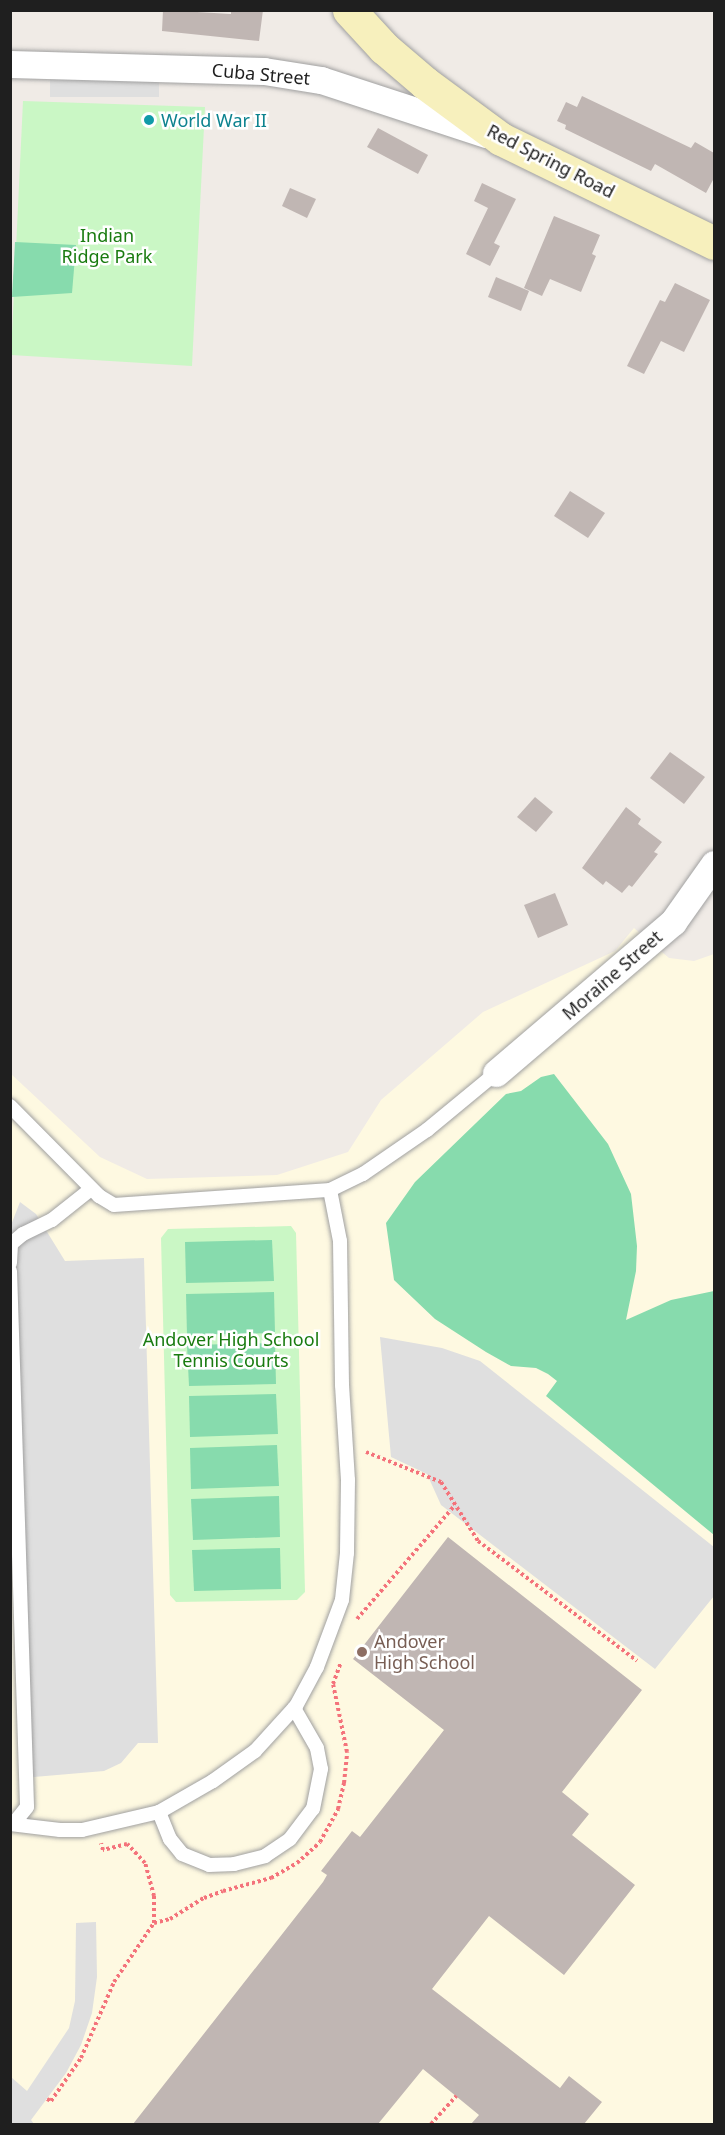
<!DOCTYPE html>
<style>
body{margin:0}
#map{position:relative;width:725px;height:2135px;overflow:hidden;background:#f0ebe6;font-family:"Noto Sans",sans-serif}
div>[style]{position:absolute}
.education>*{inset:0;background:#fef9e1}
.park>*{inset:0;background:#caf7c5}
.pitch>*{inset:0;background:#87dbad}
.parking>*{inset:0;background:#dfdfdf}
.building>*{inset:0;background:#c0b6b3}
.path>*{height:4px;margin-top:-2px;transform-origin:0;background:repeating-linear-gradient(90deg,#f4737b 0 3px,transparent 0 6px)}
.roads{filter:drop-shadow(0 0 2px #a0a0a0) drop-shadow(0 0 2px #a0a0a0)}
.service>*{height:14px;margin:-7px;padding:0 7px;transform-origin:7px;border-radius:7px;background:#fff}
.minor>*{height:27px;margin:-13.5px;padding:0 13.5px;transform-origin:13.5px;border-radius:13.5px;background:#fff}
.secondary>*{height:33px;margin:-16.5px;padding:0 16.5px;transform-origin:16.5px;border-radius:16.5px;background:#f7f0bd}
.dots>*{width:16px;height:16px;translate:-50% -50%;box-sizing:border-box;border:3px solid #fff;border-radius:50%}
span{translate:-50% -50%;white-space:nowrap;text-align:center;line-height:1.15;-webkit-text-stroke:5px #fff;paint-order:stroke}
.street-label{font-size:18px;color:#1f1f1f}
.culture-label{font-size:18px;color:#0d838f}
.left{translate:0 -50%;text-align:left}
.park-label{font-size:18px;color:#197b10}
.education-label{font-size:18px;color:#785e54}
.frame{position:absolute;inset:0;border:12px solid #1f1f1f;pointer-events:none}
</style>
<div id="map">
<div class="education">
<div style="clip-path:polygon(634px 928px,669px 958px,694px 961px,714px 954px,714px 2124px,11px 2124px,10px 1073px,100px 1157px,147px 1179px,277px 1175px,348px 1152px,381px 1100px,483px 1012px,615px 951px)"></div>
</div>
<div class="park">
<div style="clip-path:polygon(23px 101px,205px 107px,192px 366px,11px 355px)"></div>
<div style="clip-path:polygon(291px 1226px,296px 1233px,305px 1592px,297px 1600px,176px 1602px,170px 1595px,161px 1238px,168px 1229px)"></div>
</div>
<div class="pitch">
<div style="clip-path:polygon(15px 242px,76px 245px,72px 293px,12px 297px)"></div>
<div style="clip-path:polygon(554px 1074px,608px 1144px,631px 1194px,637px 1246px,636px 1271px,626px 1320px,671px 1300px,714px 1291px,714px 1535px,546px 1396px,557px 1381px,548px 1374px,536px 1368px,511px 1366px,486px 1352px,435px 1319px,394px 1280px,386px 1223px,415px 1182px,506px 1094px,521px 1091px,541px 1077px)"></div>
<div style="clip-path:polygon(272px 1240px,274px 1281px,186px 1283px,185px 1242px)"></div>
<div style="clip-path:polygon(274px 1292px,275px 1333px,187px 1335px,186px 1294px)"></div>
<div style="clip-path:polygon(275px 1343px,276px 1384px,189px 1386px,187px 1345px)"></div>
<div style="clip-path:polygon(276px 1394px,278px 1434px,190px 1437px,189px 1396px)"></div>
<div style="clip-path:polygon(277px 1445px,279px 1486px,191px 1489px,190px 1448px)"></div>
<div style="clip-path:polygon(279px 1496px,280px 1537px,193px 1540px,191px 1499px)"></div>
<div style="clip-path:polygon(280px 1548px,281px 1589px,194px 1591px,192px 1550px)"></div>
</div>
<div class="parking">
<div style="clip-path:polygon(50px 74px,159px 75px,159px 97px,50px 97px)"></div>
<div style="clip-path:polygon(20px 1202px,36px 1214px,65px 1261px,144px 1258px,158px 1743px,138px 1743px,121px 1763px,104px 1771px,22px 1778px,10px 1408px,11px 1225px)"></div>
<div style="clip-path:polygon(380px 1337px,442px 1348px,480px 1361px,714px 1547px,714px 1596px,655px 1669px,441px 1505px,427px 1474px,391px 1457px)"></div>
<div style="clip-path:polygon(96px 1922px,97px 1977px,92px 2013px,81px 2045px,66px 2073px,31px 2120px,34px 2124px,11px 2124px,11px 2077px,27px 2091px,69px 2028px,75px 2001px,76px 1923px)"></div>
</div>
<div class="building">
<div style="clip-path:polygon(163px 10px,231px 14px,231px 10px,263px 10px,259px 41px,162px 31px)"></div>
<div style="clip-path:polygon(582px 96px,691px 148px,695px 142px,714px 153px,714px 178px,706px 193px,655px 164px,651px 171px,565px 129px,566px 125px,557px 121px,566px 102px,577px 107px)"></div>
<div style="clip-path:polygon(378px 128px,428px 155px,418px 174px,367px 147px)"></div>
<div style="clip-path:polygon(482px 183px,516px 199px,494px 243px,500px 246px,490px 266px,466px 254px,488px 208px,474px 201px)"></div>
<div style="clip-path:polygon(290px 188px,316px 199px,307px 218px,282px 206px)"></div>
<div style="clip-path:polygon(554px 216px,600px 235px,592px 254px,596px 256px,581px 292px,550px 279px,542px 296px,524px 288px)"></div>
<div style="clip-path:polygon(496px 277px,529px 291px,521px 311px,488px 297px)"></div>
<div style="clip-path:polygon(675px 283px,710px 300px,684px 352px,661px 341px,644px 374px,627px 366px,660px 300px,665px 302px)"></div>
<div style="clip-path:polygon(570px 491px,605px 513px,588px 538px,554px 516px)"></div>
<div style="clip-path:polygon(670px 752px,705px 777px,684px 804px,650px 778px)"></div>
<div style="clip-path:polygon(535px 797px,553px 812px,536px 832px,517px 817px)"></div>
<div style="clip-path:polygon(626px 807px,641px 819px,638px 824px,662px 842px,654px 852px,658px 854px,632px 887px,629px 885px,622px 893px,606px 881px,603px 885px,582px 868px)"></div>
<div style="clip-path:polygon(555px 893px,568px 925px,538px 938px,524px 905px)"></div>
<div style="clip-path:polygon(448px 1537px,642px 1690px,562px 1792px,589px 1814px,572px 1835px,635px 1885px,564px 1975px,489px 1916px,432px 1989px,560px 2088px,569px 2076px,602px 2102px,584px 2124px,471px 2124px,479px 2115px,423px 2069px,378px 2124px,133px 2124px,323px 1882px,327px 1875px,321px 1871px,352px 1831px,360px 1837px,444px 1730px,353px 1659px)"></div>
</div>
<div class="path">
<div style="left:366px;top:1452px;width:81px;rotate:21.8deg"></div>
<div style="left:441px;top:1482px;width:70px;rotate:57.9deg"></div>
<div style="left:478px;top:1541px;width:199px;rotate:37deg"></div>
<div style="left:357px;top:1619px;width:150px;rotate:-49.3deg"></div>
<div style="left:154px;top:1923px;width:16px;rotate:-14deg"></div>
<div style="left:170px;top:1919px;width:40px;rotate:-32deg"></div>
<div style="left:204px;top:1898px;width:20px;rotate:-20deg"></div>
<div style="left:223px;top:1891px;width:50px;rotate:-15.2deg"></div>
<div style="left:271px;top:1878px;width:30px;rotate:-30deg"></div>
<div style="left:297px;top:1863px;width:31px;rotate:-42deg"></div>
<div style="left:320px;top:1842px;width:38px;rotate:-61deg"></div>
<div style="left:338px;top:1809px;width:27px;rotate:-77deg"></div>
<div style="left:344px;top:1783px;width:31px;rotate:-84deg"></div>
<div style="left:347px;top:1752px;width:69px;rotate:-101.6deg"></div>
<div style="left:333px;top:1684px;width:23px;rotate:-70deg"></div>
<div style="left:47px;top:2099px;width:4px;rotate:27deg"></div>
<div style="left:51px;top:2101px;width:52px;rotate:-55.1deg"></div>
<div style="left:81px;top:2058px;width:83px;rotate:-66.5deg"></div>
<div style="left:114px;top:1982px;width:71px;rotate:-55.9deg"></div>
<div style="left:154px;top:1923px;width:27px;rotate:-90deg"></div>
<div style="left:154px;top:1896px;width:34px;rotate:-105deg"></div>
<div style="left:145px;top:1863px;width:26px;rotate:-133deg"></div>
<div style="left:127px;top:1844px;width:25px;rotate:166deg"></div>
<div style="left:103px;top:1850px;width:7px;rotate:-106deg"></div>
<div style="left:431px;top:2124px;width:38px;rotate:-48deg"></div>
</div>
<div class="roads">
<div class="service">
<div style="left:10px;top:1106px;width:127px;rotate:45.3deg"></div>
<div style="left:99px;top:1196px;width:17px;rotate:31deg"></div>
<div style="left:114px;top:1205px;width:217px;rotate:-4deg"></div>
<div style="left:330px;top:1190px;width:52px;rotate:78.9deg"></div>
<div style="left:340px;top:1241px;width:144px;rotate:89.2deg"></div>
<div style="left:342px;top:1385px;width:95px;rotate:86.4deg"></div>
<div style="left:348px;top:1480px;width:73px;rotate:90.8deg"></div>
<div style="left:347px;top:1553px;width:47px;rotate:96.1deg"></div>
<div style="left:342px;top:1600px;width:72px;rotate:110.5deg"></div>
<div style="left:317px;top:1667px;width:44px;rotate:118.3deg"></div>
<div style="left:296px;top:1706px;width:61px;rotate:132.3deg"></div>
<div style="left:255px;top:1751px;width:52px;rotate:144.5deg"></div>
<div style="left:213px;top:1781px;width:62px;rotate:150.1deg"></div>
<div style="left:159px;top:1812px;width:79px;rotate:166.8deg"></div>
<div style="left:82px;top:1830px;width:22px;rotate:180deg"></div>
<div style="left:60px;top:1830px;width:50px;rotate:-173.2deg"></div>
<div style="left:330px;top:1190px;width:37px;rotate:-26deg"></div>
<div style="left:363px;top:1174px;width:78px;rotate:-34.5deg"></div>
<div style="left:427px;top:1130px;width:89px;rotate:-39.6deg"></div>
<div style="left:10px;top:1263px;width:19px;rotate:-87deg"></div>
<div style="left:11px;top:1244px;width:16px;rotate:-40deg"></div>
<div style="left:23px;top:1234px;width:32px;rotate:-26deg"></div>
<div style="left:52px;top:1220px;width:50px;rotate:-38.5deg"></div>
<div style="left:10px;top:1271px;width:536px;rotate:88.18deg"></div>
<div style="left:27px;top:1807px;width:22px;rotate:129deg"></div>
<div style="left:159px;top:1812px;width:29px;rotate:68deg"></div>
<div style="left:170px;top:1839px;width:19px;rotate:51deg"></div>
<div style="left:182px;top:1854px;width:29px;rotate:22deg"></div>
<div style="left:209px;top:1865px;width:25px;rotate:-2deg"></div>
<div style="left:234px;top:1864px;width:32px;rotate:-14deg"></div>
<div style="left:265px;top:1856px;width:30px;rotate:-34deg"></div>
<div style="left:290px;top:1839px;width:38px;rotate:-53deg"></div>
<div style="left:313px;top:1809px;width:41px;rotate:-78.7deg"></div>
<div style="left:321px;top:1769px;width:21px;rotate:-101deg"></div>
<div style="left:317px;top:1748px;width:46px;rotate:-119.9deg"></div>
</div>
<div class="minor">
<div style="left:10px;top:64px;width:254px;rotate:1.6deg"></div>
<div style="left:264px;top:71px;width:58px;rotate:9deg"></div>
<div style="left:321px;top:80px;width:174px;rotate:18.1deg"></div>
<div style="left:496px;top:1073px;width:233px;rotate:-40.5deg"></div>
<div style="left:673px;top:922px;width:71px;rotate:-54.7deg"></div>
</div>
<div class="secondary">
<div style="left:349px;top:10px;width:52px;rotate:47.4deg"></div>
<div style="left:384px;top:48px;width:54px;rotate:40.5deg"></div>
<div style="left:425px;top:83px;width:94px;rotate:36.4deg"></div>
<div style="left:501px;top:139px;width:237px;rotate:26deg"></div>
</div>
</div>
<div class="dots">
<div style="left:149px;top:120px;background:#0f9aa8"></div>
<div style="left:362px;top:1652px;background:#8d6e63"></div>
</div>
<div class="street-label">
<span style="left:261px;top:74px;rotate:5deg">Cuba Street</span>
<span style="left:551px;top:161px;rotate:27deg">Red Spring Road</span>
<span style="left:612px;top:975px;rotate:-41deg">Moraine Street</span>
</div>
<div class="culture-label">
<span class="left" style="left:161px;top:120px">World War II</span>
</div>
<div class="park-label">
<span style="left:107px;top:246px">Indian<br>Ridge Park</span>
<span style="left:231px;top:1350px">Andover High School<br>Tennis Courts</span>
</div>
<div class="education-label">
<span class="left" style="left:374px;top:1652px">Andover<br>High School</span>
</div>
<div class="frame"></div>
</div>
